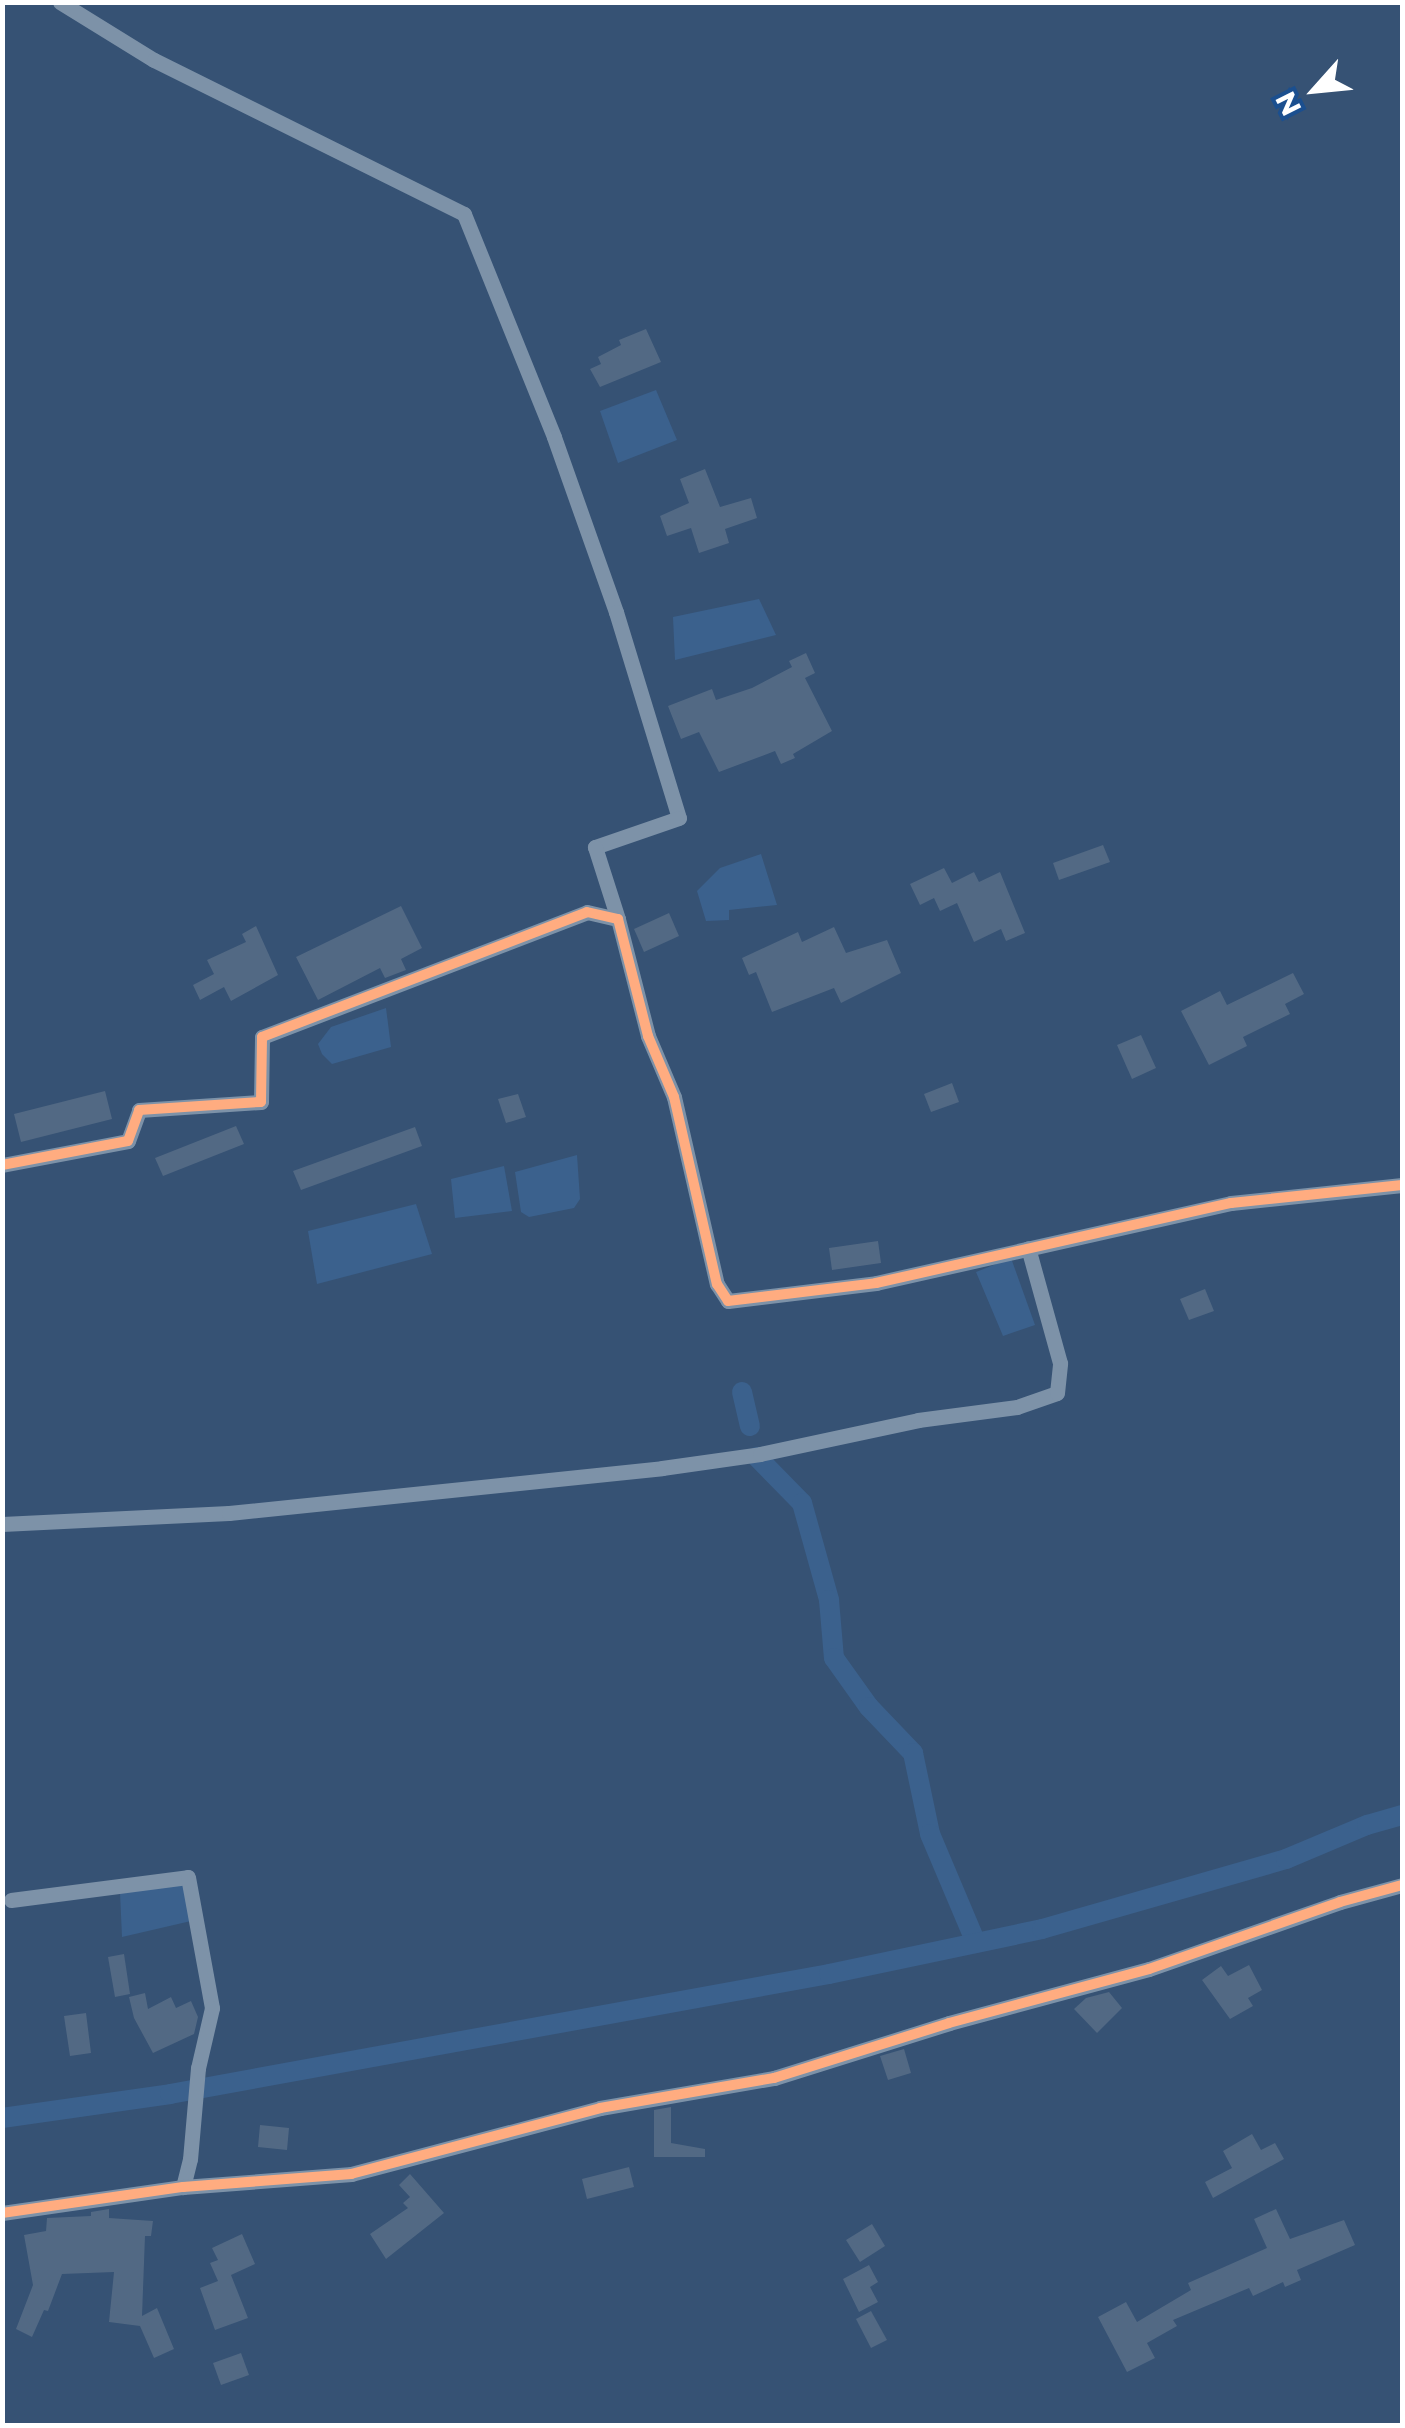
<!DOCTYPE html>
<style>
body{margin:0}
#map{position:relative;width:1405px;height:2428px;overflow:hidden;background:#365274;font-family:Montserrat,sans-serif}
div>[style]{position:absolute}
.water>*{inset:0;background:#3b618d}
.canal>*{height:20px;margin:-10px;padding:0 10px;transform-origin:10px;border-radius:10px;background:#3b618d}
.building>*{inset:0;background:#526984}
.minor>*{height:15px;margin:-7.5px;padding:0 7.5px;transform-origin:7.5px;border-radius:7.5px;background:#7d92a8}
.cycleway>*{height:10px;margin:-5px;padding:0 5px;transform-origin:5px;border-radius:5px;background:#ffac80}
span{translate:-50% -50%;white-space:nowrap;text-align:center;line-height:1.15;-webkit-text-stroke:8px #1b4f8f;paint-order:stroke}
.frame{position:absolute;inset:0;border:5px solid #fff;pointer-events:none}
.north{position:absolute;left:1265px;top:40px;width:100px;height:100px;-webkit-text-stroke:8px #1b4f8f;paint-order:stroke;rotate:243deg;font-size:28px;font-weight:700;line-height:40px;text-align:center;color:#fff}
.north::after{content:'';display:block;margin:auto;width:35px;height:45px;background:#fff;clip-path:polygon(50% 0,100% 100%,50% 72%,0 100%)}
</style>
<div id="map">
<div class="water">
<div style="clip-path:polygon(656px 390px,677px 440px,618px 463px,600px 411px)"></div>
<div style="clip-path:polygon(759px 599px,776px 635px,675px 660px,673px 617px)"></div>
<div style="clip-path:polygon(761px 854px,777px 905px,729px 910px,729px 920px,706px 921px,697px 891px,720px 868px)"></div>
<div style="clip-path:polygon(386px 1008px,391px 1047px,332px 1064px,322px 1054px,318px 1044px,331px 1027px)"></div>
<div style="clip-path:polygon(577px 1155px,580px 1199px,574px 1208px,529px 1217px,521px 1212px,515px 1172px)"></div>
<div style="clip-path:polygon(504px 1166px,512px 1211px,455px 1218px,451px 1179px)"></div>
<div style="clip-path:polygon(416px 1204px,432px 1254px,317px 1284px,308px 1231px)"></div>
<div style="clip-path:polygon(1011px 1258px,1035px 1325px,1003px 1336px,976px 1272px)"></div>
<div style="clip-path:polygon(183px 1885px,191px 1921px,122px 1937px,120px 1892px)"></div>
</div>
<div class="canal">
<div style="left:742px;top:1392px;width:35px;rotate:77deg"></div>
<div style="left:757px;top:1457px;width:64px;rotate:45.6deg"></div>
<div style="left:802px;top:1503px;width:101px;rotate:74.4deg"></div>
<div style="left:829px;top:1600px;width:58px;rotate:85.1deg"></div>
<div style="left:834px;top:1658px;width:60px;rotate:54.5deg"></div>
<div style="left:869px;top:1707px;width:64px;rotate:46.3deg"></div>
<div style="left:913px;top:1753px;width:83px;rotate:78.1deg"></div>
<div style="left:930px;top:1834px;width:118px;rotate:67.1deg"></div>
<div style="left:2px;top:2118px;width:170px;rotate:-8.1deg"></div>
<div style="left:170px;top:2094px;width:670px;rotate:-10.32deg"></div>
<div style="left:829px;top:1974px;width:218px;rotate:-11.9deg"></div>
<div style="left:1042px;top:1929px;width:254px;rotate:-16deg"></div>
<div style="left:1286px;top:1859px;width:88px;rotate:-22.8deg"></div>
<div style="left:1367px;top:1825px;width:36px;rotate:-16deg"></div>
</div>
<div class="building">
<div style="clip-path:polygon(646px 329px,661px 362px,600px 387px,590px 369px,601px 364px,598px 357px,621px 345px,619px 340px)"></div>
<div style="clip-path:polygon(705px 469px,720px 507px,751px 498px,757px 518px,725px 529px,729px 543px,699px 553px,691px 528px,667px 536px,660px 516px,689px 503px,680px 479px)"></div>
<div style="clip-path:polygon(806px 653px,815px 673px,805px 678px,832px 731px,793px 754px,795px 758px,781px 764px,775px 751px,719px 772px,699px 732px,681px 739px,668px 706px,712px 689px,716px 700px,752px 688px,792px 667px,789px 661px)"></div>
<div style="clip-path:polygon(1103px 845px,1110px 862px,1059px 880px,1053px 863px)"></div>
<div style="clip-path:polygon(944px 868px,952px 883px,974px 872px,979px 882px,1000px 872px,1025px 933px,1006px 941px,1001px 929px,974px 942px,957px 903px,940px 911px,934px 898px,920px 905px,910px 884px)"></div>
<div style="clip-path:polygon(401px 906px,422px 948px,401px 959px,406px 970px,385px 978px,380px 968px,318px 1000px,296px 957px)"></div>
<div style="clip-path:polygon(669px 913px,679px 936px,644px 952px,634px 929px)"></div>
<div style="clip-path:polygon(256px 926px,278px 975px,231px 1001px,224px 987px,200px 1000px,193px 985px,214px 974px,207px 960px,246px 942px,242px 934px)"></div>
<div style="clip-path:polygon(834px 927px,846px 953px,887px 940px,901px 973px,841px 1003px,834px 988px,772px 1012px,756px 972px,749px 975px,742px 958px,798px 932px,802px 942px)"></div>
<div style="clip-path:polygon(1293px 973px,1304px 994px,1285px 1004px,1290px 1014px,1243px 1037px,1247px 1046px,1209px 1065px,1181px 1011px,1220px 991px,1227px 1005px)"></div>
<div style="clip-path:polygon(1141px 1035px,1156px 1068px,1132px 1079px,1117px 1045px)"></div>
<div style="clip-path:polygon(952px 1083px,959px 1102px,931px 1112px,924px 1094px)"></div>
<div style="clip-path:polygon(105px 1091px,112px 1119px,21px 1142px,14px 1114px)"></div>
<div style="clip-path:polygon(518px 1094px,526px 1117px,506px 1123px,498px 1099px)"></div>
<div style="clip-path:polygon(236px 1126px,244px 1144px,163px 1176px,155px 1158px)"></div>
<div style="clip-path:polygon(415px 1127px,422px 1146px,301px 1190px,293px 1171px)"></div>
<div style="clip-path:polygon(878px 1241px,881px 1263px,832px 1270px,829px 1248px)"></div>
<div style="clip-path:polygon(1205px 1289px,1214px 1311px,1189px 1320px,1180px 1299px)"></div>
<div style="clip-path:polygon(124px 1954px,130px 1994px,115px 1997px,108px 1957px)"></div>
<div style="clip-path:polygon(1249px 1965px,1262px 1990px,1248px 1998px,1253px 2006px,1230px 2019px,1202px 1980px,1221px 1966px,1228px 1976px)"></div>
<div style="clip-path:polygon(1109px 1992px,1122px 2008px,1097px 2033px,1074px 2009px,1086px 1998px)"></div>
<div style="clip-path:polygon(145px 1993px,148px 2009px,171px 1997px,176px 2008px,191px 2001px,198px 2017px,194px 2034px,153px 2053px,134px 2018px,129px 1997px)"></div>
<div style="clip-path:polygon(86px 2013px,91px 2053px,70px 2056px,64px 2016px)"></div>
<div style="clip-path:polygon(904px 2049px,911px 2073px,888px 2080px,880px 2056px)"></div>
<div style="clip-path:polygon(671px 2107px,671px 2143px,705px 2149px,705px 2157px,654px 2157px,654px 2110px)"></div>
<div style="clip-path:polygon(260px 2125px,289px 2128px,287px 2150px,258px 2147px)"></div>
<div style="clip-path:polygon(1252px 2134px,1261px 2150px,1275px 2143px,1284px 2159px,1213px 2198px,1205px 2182px,1232px 2168px,1223px 2151px)"></div>
<div style="clip-path:polygon(629px 2167px,634px 2187px,587px 2199px,582px 2179px)"></div>
<div style="clip-path:polygon(410px 2174px,444px 2213px,386px 2259px,370px 2234px,408px 2208px,403px 2203px,410px 2197px,399px 2185px)"></div>
<div style="clip-path:polygon(109px 2209px,109px 2218px,153px 2221px,151px 2236px,145px 2236px,142px 2316px,157px 2308px,174px 2349px,154px 2358px,140px 2326px,109px 2322px,114px 2272px,62px 2274px,48px 2311px,44px 2310px,32px 2337px,16px 2329px,33px 2285px,24px 2235px,46px 2231px,47px 2218px,91px 2216px,91px 2212px)"></div>
<div style="clip-path:polygon(1276px 2209px,1290px 2239px,1344px 2220px,1355px 2245px,1297px 2270px,1301px 2280px,1285px 2287px,1283px 2282px,1253px 2296px,1249px 2288px,1173px 2320px,1177px 2326px,1147px 2343px,1155px 2358px,1127px 2372px,1098px 2317px,1126px 2302px,1137px 2322px,1191px 2290px,1188px 2283px,1267px 2248px,1254px 2219px)"></div>
<div style="clip-path:polygon(872px 2224px,885px 2246px,860px 2262px,846px 2240px)"></div>
<div style="clip-path:polygon(242px 2234px,255px 2264px,231px 2275px,248px 2318px,215px 2330px,200px 2288px,218px 2281px,210px 2263px,218px 2260px,212px 2248px)"></div>
<div style="clip-path:polygon(869px 2265px,878px 2282px,870px 2287px,878px 2302px,859px 2312px,843px 2279px)"></div>
<div style="clip-path:polygon(871px 2311px,887px 2340px,871px 2348px,856px 2319px)"></div>
<div style="clip-path:polygon(241px 2353px,249px 2375px,221px 2385px,213px 2363px)"></div>
</div>
<div class="minor">
<div style="left:60px;top:2px;width:110px;rotate:31.7deg"></div>
<div style="left:154px;top:60px;width:346px;rotate:26.4deg"></div>
<div style="left:464px;top:214px;width:240px;rotate:68deg"></div>
<div style="left:554px;top:437px;width:186px;rotate:70.5deg"></div>
<div style="left:616px;top:612px;width:215px;rotate:73deg"></div>
<div style="left:679px;top:818px;width:89px;rotate:161deg"></div>
<div style="left:595px;top:847px;width:76px;rotate:72.3deg"></div>
<div style="left:2px;top:1165px;width:128px;rotate:-10.8deg"></div>
<div style="left:128px;top:1141px;width:33px;rotate:-70deg"></div>
<div style="left:139px;top:1110px;width:122px;rotate:-3.8deg"></div>
<div style="left:261px;top:1102px;width:65px;rotate:-89.1deg"></div>
<div style="left:262px;top:1037px;width:348px;rotate:-21deg"></div>
<div style="left:587px;top:912px;width:32px;rotate:13deg"></div>
<div style="left:618px;top:919px;width:121px;rotate:75.6deg"></div>
<div style="left:648px;top:1036px;width:66px;rotate:66.9deg"></div>
<div style="left:674px;top:1097px;width:192px;rotate:77.1deg"></div>
<div style="left:717px;top:1284px;width:20px;rotate:57deg"></div>
<div style="left:728px;top:1301px;width:149px;rotate:-6.9deg"></div>
<div style="left:876px;top:1283px;width:364px;rotate:-12.7deg"></div>
<div style="left:1231px;top:1203px;width:172px;rotate:-6deg"></div>
<div style="left:2px;top:1524px;width:227px;rotate:-2.8deg"></div>
<div style="left:229px;top:1513px;width:435px;rotate:-5.9deg"></div>
<div style="left:662px;top:1468px;width:99px;rotate:-8.1deg"></div>
<div style="left:760px;top:1454px;width:162px;rotate:-12.1deg"></div>
<div style="left:918px;top:1420px;width:100px;rotate:-7.5deg"></div>
<div style="left:1017px;top:1407px;width:42px;rotate:-19.3deg"></div>
<div style="left:1057px;top:1393px;width:30px;rotate:-84deg"></div>
<div style="left:1060px;top:1363px;width:119px;rotate:-105.5deg"></div>
<div style="left:11px;top:1900px;width:178px;rotate:-7.4deg"></div>
<div style="left:188px;top:1877px;width:133px;rotate:79.6deg"></div>
<div style="left:212px;top:2008px;width:62px;rotate:103.1deg"></div>
<div style="left:198px;top:2068px;width:91px;rotate:95deg"></div>
<div style="left:190px;top:2159px;width:29px;rotate:104deg"></div>
<div style="left:2px;top:2213px;width:183px;rotate:-8.2deg"></div>
<div style="left:183px;top:2187px;width:169px;rotate:-4.4deg"></div>
<div style="left:351px;top:2174px;width:258px;rotate:-14.8deg"></div>
<div style="left:600px;top:2108px;width:177px;rotate:-9.8deg"></div>
<div style="left:774px;top:2078px;width:183px;rotate:-17.4deg"></div>
<div style="left:949px;top:2023px;width:207px;rotate:-15.1deg"></div>
<div style="left:1149px;top:1969px;width:202px;rotate:-19.3deg"></div>
<div style="left:1340px;top:1902px;width:64px;rotate:-15.3deg"></div>
</div>
<div class="cycleway">
<div style="left:2px;top:1165px;width:128px;rotate:-10.8deg"></div>
<div style="left:128px;top:1141px;width:33px;rotate:-70deg"></div>
<div style="left:139px;top:1110px;width:122px;rotate:-3.8deg"></div>
<div style="left:261px;top:1102px;width:65px;rotate:-89.1deg"></div>
<div style="left:262px;top:1037px;width:348px;rotate:-21deg"></div>
<div style="left:587px;top:912px;width:32px;rotate:13deg"></div>
<div style="left:618px;top:919px;width:121px;rotate:75.6deg"></div>
<div style="left:648px;top:1036px;width:66px;rotate:66.9deg"></div>
<div style="left:674px;top:1097px;width:192px;rotate:77.1deg"></div>
<div style="left:717px;top:1284px;width:20px;rotate:57deg"></div>
<div style="left:728px;top:1301px;width:149px;rotate:-6.9deg"></div>
<div style="left:876px;top:1283px;width:364px;rotate:-12.7deg"></div>
<div style="left:1231px;top:1203px;width:172px;rotate:-6deg"></div>
<div style="left:2px;top:2213px;width:183px;rotate:-8.2deg"></div>
<div style="left:183px;top:2187px;width:169px;rotate:-4.4deg"></div>
<div style="left:351px;top:2174px;width:258px;rotate:-14.8deg"></div>
<div style="left:600px;top:2108px;width:177px;rotate:-9.8deg"></div>
<div style="left:774px;top:2078px;width:183px;rotate:-17.4deg"></div>
<div style="left:949px;top:2023px;width:207px;rotate:-15.1deg"></div>
<div style="left:1149px;top:1969px;width:202px;rotate:-19.3deg"></div>
<div style="left:1340px;top:1902px;width:64px;rotate:-15.3deg"></div>
</div>
<div class="frame"></div>
<div class="north">N</div>
</div>
